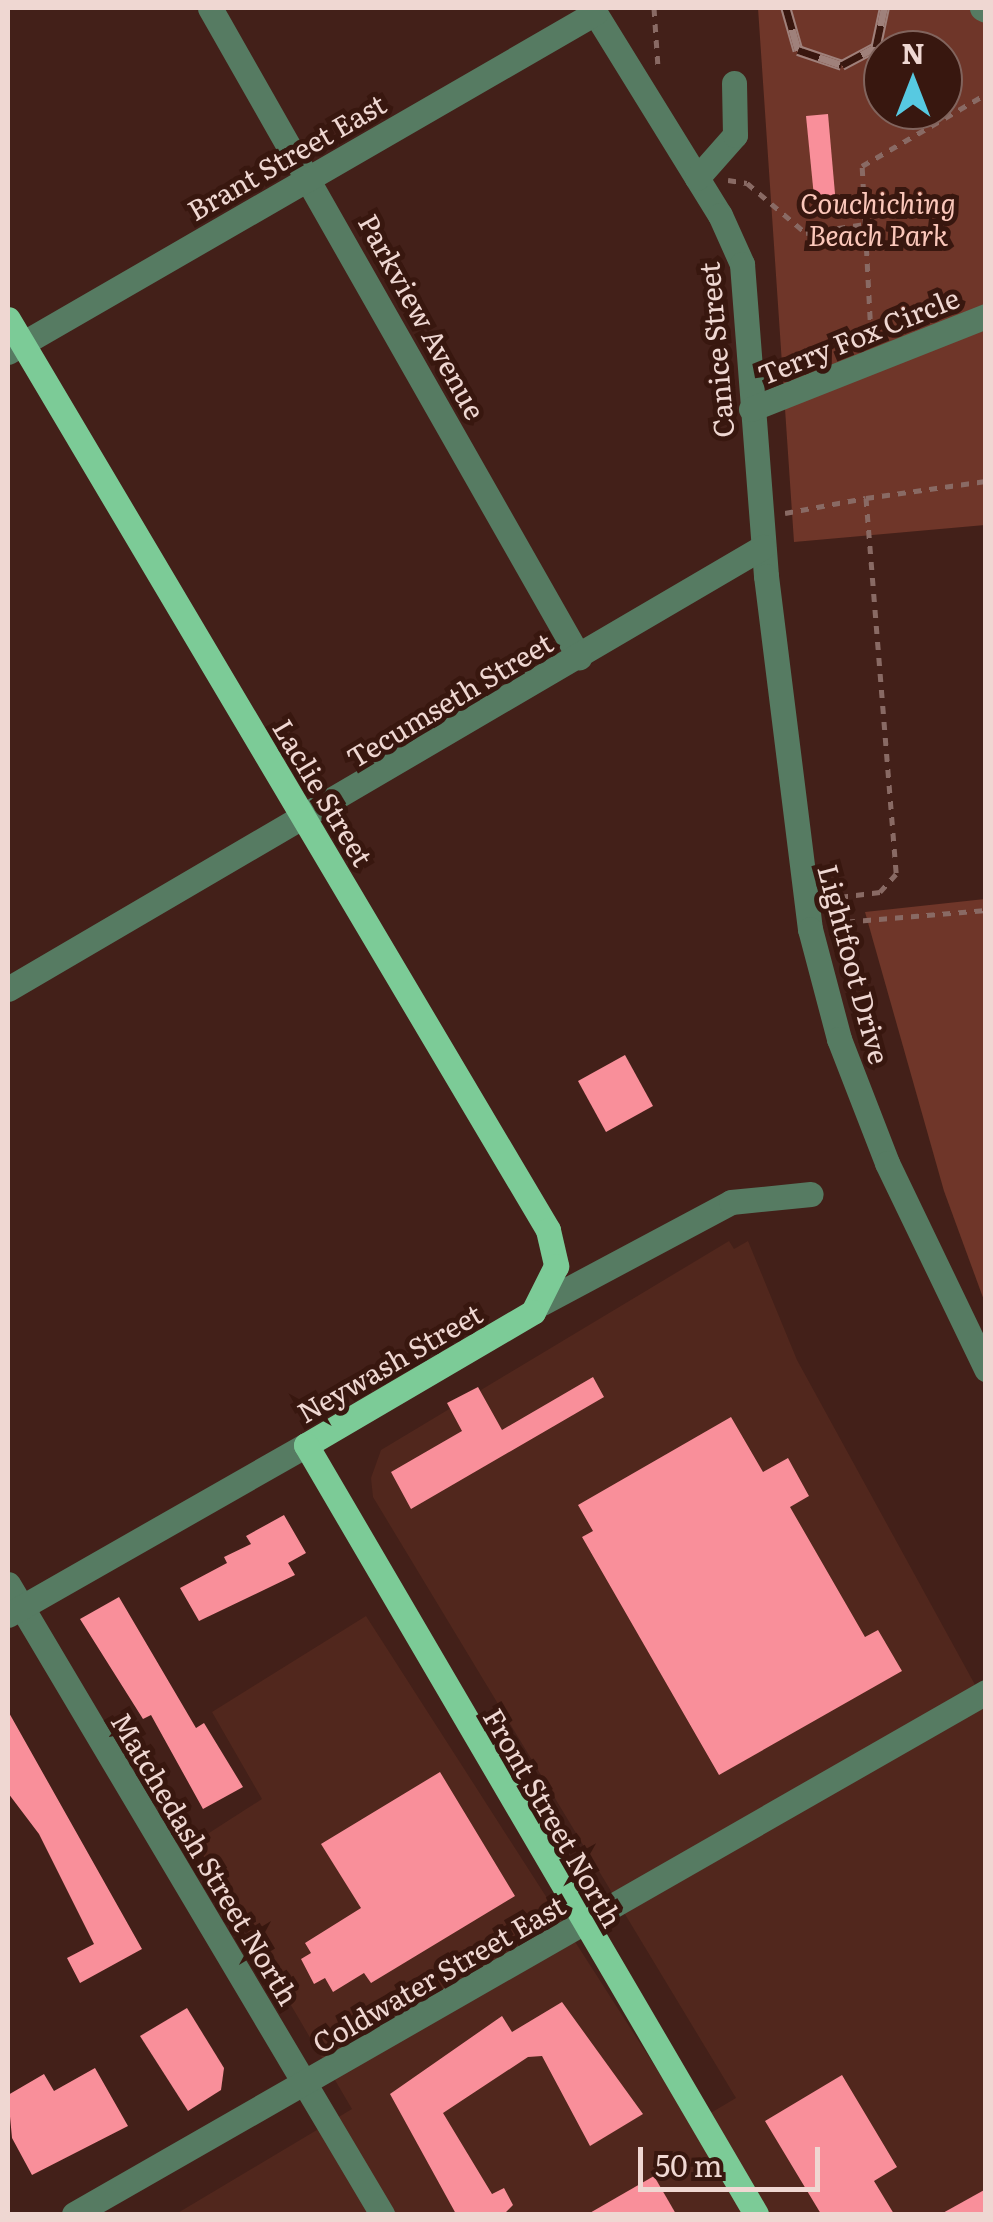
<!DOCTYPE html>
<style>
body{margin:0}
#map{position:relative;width:993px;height:2222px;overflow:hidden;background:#432019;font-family:Literata,serif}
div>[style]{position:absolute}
.built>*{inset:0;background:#51271d}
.green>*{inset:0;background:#6f3629}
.building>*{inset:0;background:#f98f9a}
.path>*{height:5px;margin-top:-2.5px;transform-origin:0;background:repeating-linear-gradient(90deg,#896a64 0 8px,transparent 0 16px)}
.minor>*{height:25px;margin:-12.5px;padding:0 12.5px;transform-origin:12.5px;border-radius:12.5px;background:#567b62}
.major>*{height:25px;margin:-12.5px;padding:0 12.5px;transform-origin:12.5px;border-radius:12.5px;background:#7ccb97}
.rail>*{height:11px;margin-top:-5.5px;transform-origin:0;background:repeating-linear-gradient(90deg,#38170f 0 22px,#9f817b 0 44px);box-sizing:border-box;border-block:2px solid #9f817b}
span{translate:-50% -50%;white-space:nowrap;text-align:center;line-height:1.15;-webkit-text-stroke:10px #38170f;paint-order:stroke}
.street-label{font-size:28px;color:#efd7d2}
.park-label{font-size:28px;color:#fbc7ba;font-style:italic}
.frame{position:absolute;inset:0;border:10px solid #efd7d2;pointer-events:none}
.north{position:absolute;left:863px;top:30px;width:100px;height:100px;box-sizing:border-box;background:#38170f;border:2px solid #81645d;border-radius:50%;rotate:0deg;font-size:28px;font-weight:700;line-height:40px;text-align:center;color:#efd7d2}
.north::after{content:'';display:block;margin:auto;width:35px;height:45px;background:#57c9e1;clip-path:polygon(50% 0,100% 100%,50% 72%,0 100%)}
.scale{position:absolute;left:638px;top:2147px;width:182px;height:45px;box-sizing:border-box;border:5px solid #efd7d2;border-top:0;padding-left:12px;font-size:30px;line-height:35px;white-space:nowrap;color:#efd7d2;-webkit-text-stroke:8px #38170f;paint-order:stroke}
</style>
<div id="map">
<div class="built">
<div style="clip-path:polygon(729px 1241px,734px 1249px,748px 1241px,797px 1360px,985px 1703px,985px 2214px,176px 2214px,352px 2109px,195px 1842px,262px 1799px,212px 1712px,366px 1616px,692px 2124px,736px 2098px,373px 1497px,371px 1478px,381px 1450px)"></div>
</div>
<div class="green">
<div style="clip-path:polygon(evenodd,758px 8px,985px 8px,985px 525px,794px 542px,758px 8px,883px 50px,943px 50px,943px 110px,883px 110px,883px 50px)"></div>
<div style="clip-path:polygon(985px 899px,986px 899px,985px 1303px,944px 1191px,865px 912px)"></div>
</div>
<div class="building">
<div style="clip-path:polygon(828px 114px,836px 205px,815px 207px,806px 116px)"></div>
<div style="clip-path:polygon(625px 1055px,653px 1106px,606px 1132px,578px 1081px)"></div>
<div style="clip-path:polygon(593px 1377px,604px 1397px,411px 1509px,391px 1472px,462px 1431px,447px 1403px,478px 1387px,502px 1430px)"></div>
<div style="clip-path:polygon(731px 1417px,763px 1472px,788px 1458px,809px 1496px,790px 1507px,865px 1637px,878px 1630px,902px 1671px,719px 1775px,582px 1537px,593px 1531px,578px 1505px)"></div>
<div style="clip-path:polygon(284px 1515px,306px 1553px,288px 1563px,295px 1575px,199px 1621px,180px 1588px,227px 1563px,224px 1557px,251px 1544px,246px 1536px)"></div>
<div style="clip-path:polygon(119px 1597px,196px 1728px,204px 1723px,243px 1787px,203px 1809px,151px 1715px,143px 1719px,80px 1619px)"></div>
<div style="clip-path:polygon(8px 1711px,142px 1949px,80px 1983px,67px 1958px,94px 1944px,39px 1834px,8px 1793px)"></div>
<div style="clip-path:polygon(440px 1772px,515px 1896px,371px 1983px,364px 1973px,333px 1992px,325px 1978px,314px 1984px,301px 1959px,311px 1953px,305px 1943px,361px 1908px,321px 1844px)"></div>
<div style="clip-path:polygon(562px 2002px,643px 2114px,590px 2146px,542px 2056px,528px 2057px,443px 2113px,492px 2194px,504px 2188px,513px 2205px,504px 2214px,456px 2214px,390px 2094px,502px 2016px,512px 2032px)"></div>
<div style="clip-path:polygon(187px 2008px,224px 2068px,221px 2090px,188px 2111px,140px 2036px)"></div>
<div style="clip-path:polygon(95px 2068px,128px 2126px,32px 2175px,12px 2138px,8px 2095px,44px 2074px,54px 2091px)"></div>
<div style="clip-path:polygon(842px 2075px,897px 2167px,874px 2181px,894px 2214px,821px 2214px,765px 2121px)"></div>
<div style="clip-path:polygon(654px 2176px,676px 2214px,588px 2214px)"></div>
<div style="clip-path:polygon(986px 2189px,986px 2214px,941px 2214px)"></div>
</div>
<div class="path">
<div style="left:654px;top:8px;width:59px;rotate:86.1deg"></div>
<div style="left:728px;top:180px;width:19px;rotate:9deg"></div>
<div style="left:747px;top:183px;width:77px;rotate:40.3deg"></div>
<div style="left:806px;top:233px;width:60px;rotate:-8.7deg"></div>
<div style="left:871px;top:335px;width:169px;rotate:-93deg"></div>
<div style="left:862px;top:166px;width:143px;rotate:-30.1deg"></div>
<div style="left:866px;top:498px;width:121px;rotate:-8.1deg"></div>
<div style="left:785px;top:513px;width:82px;rotate:-10.5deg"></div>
<div style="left:866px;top:498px;width:377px;rotate:85.4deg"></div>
<div style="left:896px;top:874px;width:24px;rotate:132deg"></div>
<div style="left:880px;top:892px;width:49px;rotate:173deg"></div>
<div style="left:831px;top:923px;width:156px;rotate:-4.8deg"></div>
</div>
<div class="minor">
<div style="left:210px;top:8px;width:747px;rotate:60.38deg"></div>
<div style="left:592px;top:8px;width:243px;rotate:58.3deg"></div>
<div style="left:720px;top:215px;width:54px;rotate:65.8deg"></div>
<div style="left:742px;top:264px;width:313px;rotate:85.6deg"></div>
<div style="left:766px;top:576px;width:356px;rotate:82.9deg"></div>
<div style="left:810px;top:929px;width:114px;rotate:75.2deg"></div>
<div style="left:839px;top:1039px;width:133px;rotate:68.8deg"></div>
<div style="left:887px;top:1163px;width:229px;rotate:64.3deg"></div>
<div style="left:982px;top:8px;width:4px;rotate:27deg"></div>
<div style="left:697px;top:178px;width:57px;rotate:-48.5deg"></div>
<div style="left:735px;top:135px;width:52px;rotate:-91.1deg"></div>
<div style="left:8px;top:352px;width:678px;rotate:-30.01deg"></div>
<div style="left:751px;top:409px;width:253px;rotate:-21.6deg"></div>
<div style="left:8px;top:989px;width:875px;rotate:-30.35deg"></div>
<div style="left:542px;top:1303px;width:214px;rotate:-28.1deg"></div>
<div style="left:731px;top:1202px;width:80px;rotate:-5.7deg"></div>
<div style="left:8px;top:1584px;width:733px;rotate:59.3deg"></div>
<div style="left:8px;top:1615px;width:343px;rotate:-29.7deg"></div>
<div style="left:74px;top:2214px;width:1051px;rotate:-29.79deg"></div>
</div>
<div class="major">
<div style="left:8px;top:319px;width:1059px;rotate:59.34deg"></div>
<div style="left:548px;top:1230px;width:37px;rotate:77deg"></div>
<div style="left:556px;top:1266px;width:51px;rotate:116.6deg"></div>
<div style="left:533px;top:1312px;width:263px;rotate:149.6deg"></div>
<div style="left:306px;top:1445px;width:891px;rotate:59.66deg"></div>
</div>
<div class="rail">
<div style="left:786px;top:8px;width:44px;rotate:74.1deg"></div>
<div style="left:798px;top:50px;width:46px;rotate:18.8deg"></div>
<div style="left:842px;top:65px;width:38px;rotate:-28deg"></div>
<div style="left:876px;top:47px;width:40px;rotate:-78deg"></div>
</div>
<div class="street-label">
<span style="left:286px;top:156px;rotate:-30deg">Brant Street East</span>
<span style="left:423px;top:316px;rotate:61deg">Parkview Avenue</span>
<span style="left:858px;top:335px;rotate:-22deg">Terry Fox Circle</span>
<span style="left:715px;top:350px;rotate:-95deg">Canice Street</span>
<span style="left:449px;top:699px;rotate:-31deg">Tecumseth Street</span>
<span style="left:324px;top:792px;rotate:59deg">Laclie Street</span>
<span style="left:855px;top:964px;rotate:75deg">Lightfoot Drive</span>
<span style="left:389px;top:1362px;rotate:-30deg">Neywash Street</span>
<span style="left:554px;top:1817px;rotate:60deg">Front Street North</span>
<span style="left:206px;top:1858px;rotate:59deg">Matchedash Street North</span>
<span style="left:438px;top:1973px;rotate:-30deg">Coldwater Street East</span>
</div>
<div class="park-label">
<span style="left:878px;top:218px">Couchiching<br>Beach Park</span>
</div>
<div class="frame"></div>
<div class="north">N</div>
<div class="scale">50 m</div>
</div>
